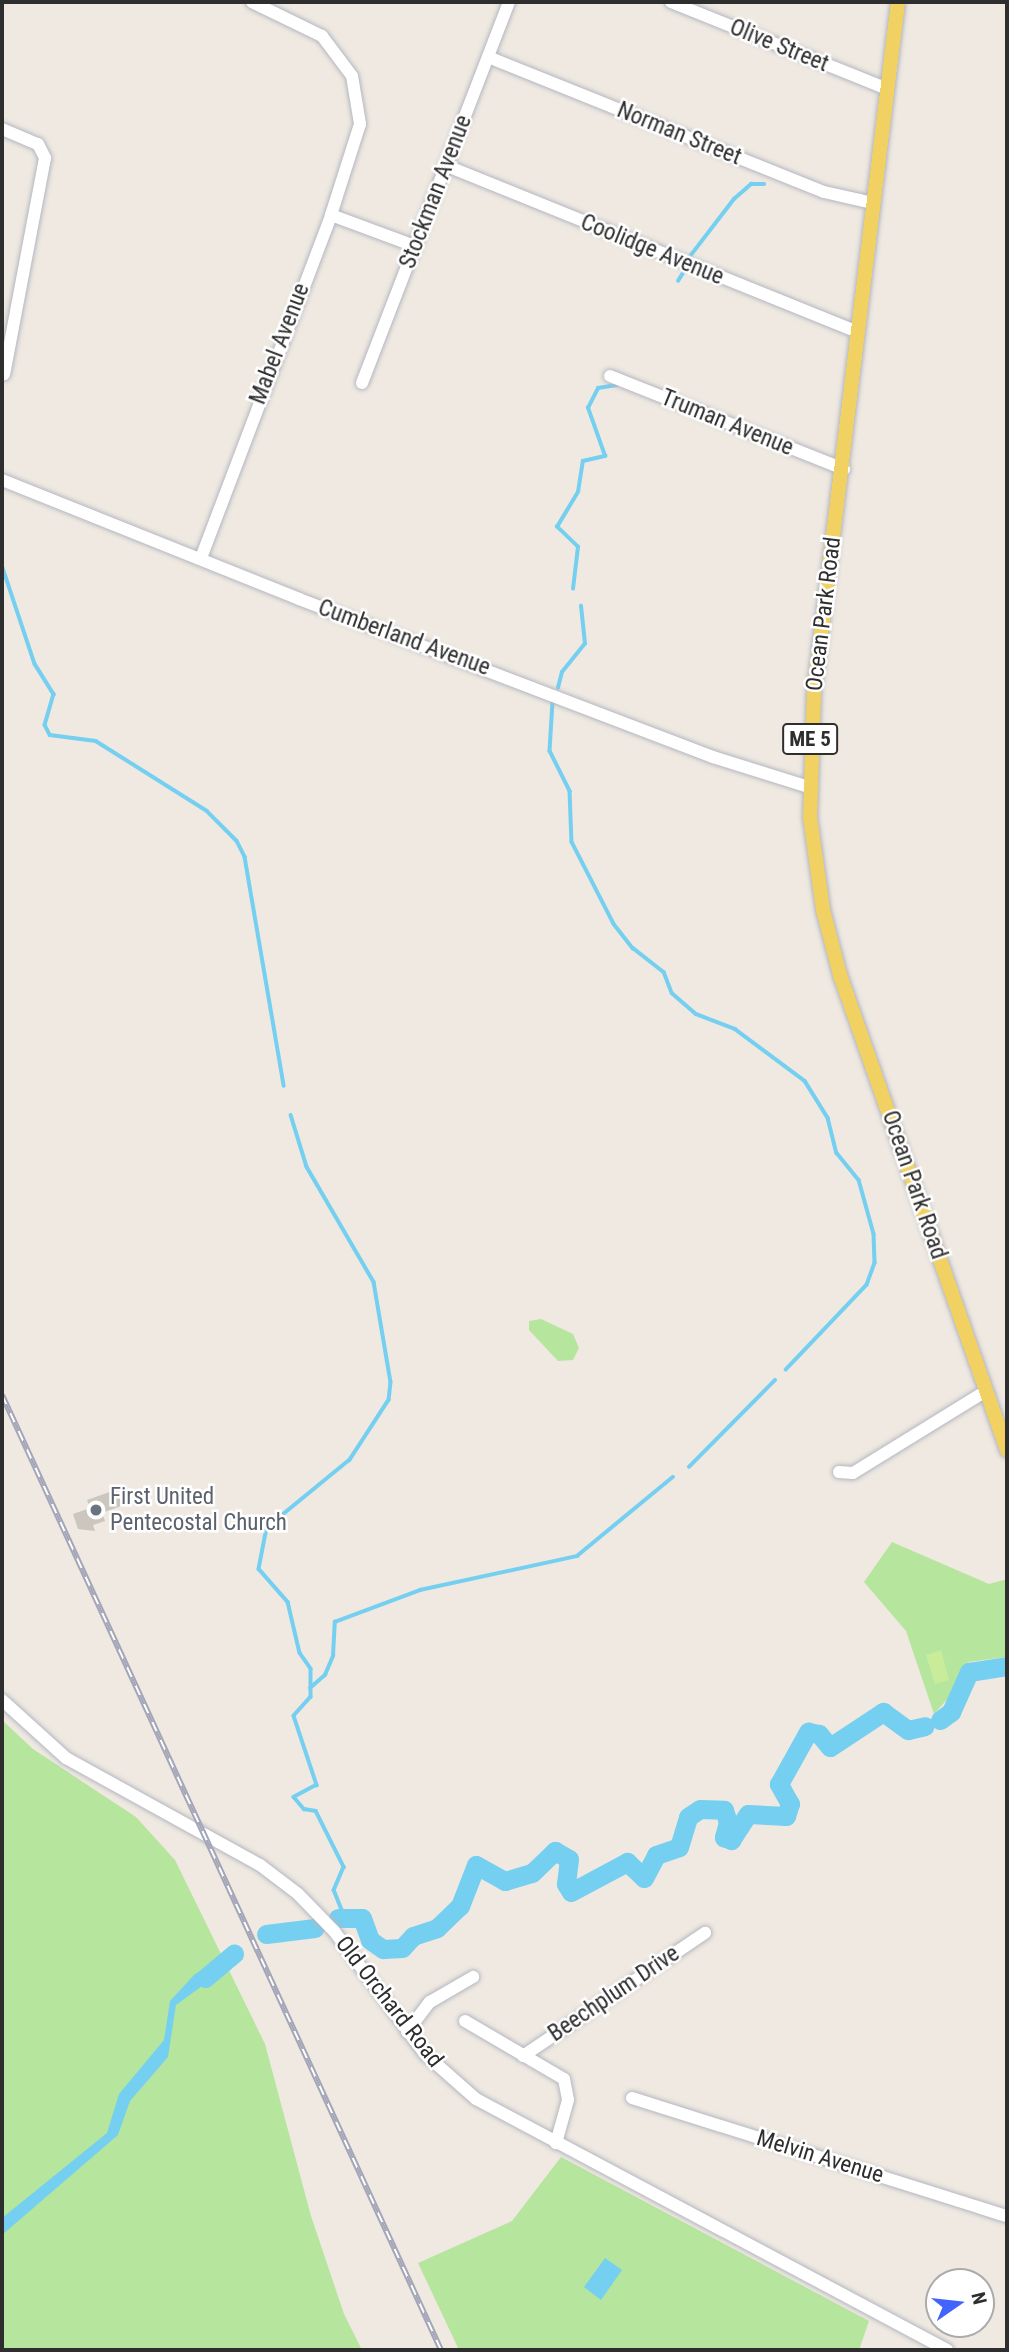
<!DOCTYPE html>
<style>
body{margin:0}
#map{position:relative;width:1009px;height:2352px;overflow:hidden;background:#efe9e1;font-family:"Roboto Condensed",sans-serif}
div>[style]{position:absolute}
.green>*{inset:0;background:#b6e59e}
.pitch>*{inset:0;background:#c9ec9a}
.water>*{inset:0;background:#75cff0}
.stream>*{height:3.5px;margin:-1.75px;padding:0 1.75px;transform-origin:1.75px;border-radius:1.75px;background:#75cff0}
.river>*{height:19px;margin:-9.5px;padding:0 9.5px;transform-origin:9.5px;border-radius:9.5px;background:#75cff0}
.building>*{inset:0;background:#cbc7bf}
.roads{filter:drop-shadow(0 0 2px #b4b7c1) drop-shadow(0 0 2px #b4b7c1)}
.minor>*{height:12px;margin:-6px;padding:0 6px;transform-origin:6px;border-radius:6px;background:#fff}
.major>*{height:14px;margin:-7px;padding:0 7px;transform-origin:7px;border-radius:7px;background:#f2d163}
.rail>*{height:6px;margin-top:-3px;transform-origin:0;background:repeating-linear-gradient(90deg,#fff 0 10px,#a3a6b8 0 20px);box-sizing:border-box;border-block:2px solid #a3a6b8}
.dots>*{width:19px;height:19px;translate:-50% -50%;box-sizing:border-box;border:4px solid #fff;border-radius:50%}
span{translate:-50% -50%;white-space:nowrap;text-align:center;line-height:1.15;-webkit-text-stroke:5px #fff;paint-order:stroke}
.shield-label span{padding:2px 5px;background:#fff;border:2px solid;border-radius:5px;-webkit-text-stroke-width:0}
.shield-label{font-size:21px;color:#2e2e2e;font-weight:700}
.street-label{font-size:23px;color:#2e2e2e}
.worship-label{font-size:23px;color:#5b616d}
.left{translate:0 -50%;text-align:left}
.frame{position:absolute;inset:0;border:4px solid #2e2e2e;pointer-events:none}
.north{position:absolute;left:925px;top:2268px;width:70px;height:70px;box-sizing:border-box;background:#fff;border:2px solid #ababab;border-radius:50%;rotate:76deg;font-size:19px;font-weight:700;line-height:28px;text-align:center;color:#2e2e2e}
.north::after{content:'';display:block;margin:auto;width:24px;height:32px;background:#4264fb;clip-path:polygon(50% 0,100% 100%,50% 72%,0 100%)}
</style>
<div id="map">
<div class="green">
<div style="clip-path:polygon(541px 1319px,573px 1334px,579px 1348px,573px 1360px,558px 1361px,529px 1330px,529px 1321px)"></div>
<div style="clip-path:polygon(892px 1542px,989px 1584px,1007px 1579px,1007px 1657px,968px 1662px,952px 1694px,934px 1714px,906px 1631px,864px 1582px)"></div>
<div style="clip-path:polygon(2px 1720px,33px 1749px,136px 1817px,175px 1860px,265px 2044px,311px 2216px,344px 2314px,362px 2350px,2px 2350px)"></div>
<div style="clip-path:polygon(561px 2157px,869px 2321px,859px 2350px,459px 2350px,418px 2263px,512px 2221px)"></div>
</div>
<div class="pitch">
<div style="clip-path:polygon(941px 1650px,949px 1680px,935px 1684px,926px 1655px)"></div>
</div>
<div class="water">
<div style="clip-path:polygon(223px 1959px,228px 1967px,176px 2005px,168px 2057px,130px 2101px,118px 2135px,2px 2235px,2px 2218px,107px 2133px,119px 2094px,164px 2040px,170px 2001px,195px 1974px)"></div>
<div style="clip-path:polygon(605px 2258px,622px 2270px,601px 2300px,584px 2287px)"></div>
</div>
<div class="stream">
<div style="left:691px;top:255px;width:71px;rotate:-52.5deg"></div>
<div style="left:734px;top:199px;width:23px;rotate:-41deg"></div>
<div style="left:751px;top:184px;width:13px"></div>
<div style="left:678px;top:281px;width:9px;rotate:-58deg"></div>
<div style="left:2px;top:565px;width:104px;rotate:71.6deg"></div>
<div style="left:35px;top:664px;width:36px;rotate:58deg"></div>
<div style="left:54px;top:694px;width:32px;rotate:106deg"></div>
<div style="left:45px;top:725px;width:11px;rotate:63deg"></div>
<div style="left:50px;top:735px;width:46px;rotate:7.4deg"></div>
<div style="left:96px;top:741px;width:131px;rotate:32.2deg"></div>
<div style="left:207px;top:811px;width:42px;rotate:45deg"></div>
<div style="left:237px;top:841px;width:18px;rotate:63deg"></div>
<div style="left:245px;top:857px;width:232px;rotate:80.3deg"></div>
<div style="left:573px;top:589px;width:42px;rotate:-83.2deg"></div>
<div style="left:578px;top:547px;width:29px;rotate:-136deg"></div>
<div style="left:557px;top:527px;width:41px;rotate:-59deg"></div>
<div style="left:578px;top:492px;width:31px;rotate:-81deg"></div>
<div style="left:583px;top:461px;width:23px;rotate:-13deg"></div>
<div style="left:605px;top:456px;width:51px;rotate:-109.5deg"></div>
<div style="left:588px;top:408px;width:22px;rotate:-63deg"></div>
<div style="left:598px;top:388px;width:19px;rotate:-9deg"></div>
<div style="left:558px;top:688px;width:16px;rotate:-76deg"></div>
<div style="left:562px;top:672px;width:36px;rotate:-51deg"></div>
<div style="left:585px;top:644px;width:38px;rotate:-96deg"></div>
<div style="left:553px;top:702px;width:49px;rotate:93.5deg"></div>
<div style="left:550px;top:751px;width:45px;rotate:63.4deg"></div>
<div style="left:570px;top:791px;width:51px;rotate:87.8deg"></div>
<div style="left:572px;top:842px;width:92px;rotate:62.9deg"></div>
<div style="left:614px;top:924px;width:31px;rotate:52deg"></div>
<div style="left:633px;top:948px;width:39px;rotate:38deg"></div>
<div style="left:664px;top:972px;width:22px;rotate:69deg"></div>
<div style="left:672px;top:993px;width:32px;rotate:41deg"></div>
<div style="left:696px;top:1014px;width:42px;rotate:21deg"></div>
<div style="left:735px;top:1029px;width:87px;rotate:36.6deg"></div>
<div style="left:805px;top:1081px;width:44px;rotate:58.1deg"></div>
<div style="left:828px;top:1118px;width:36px;rotate:76deg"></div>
<div style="left:837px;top:1153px;width:35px;rotate:51deg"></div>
<div style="left:859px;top:1180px;width:56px;rotate:74.5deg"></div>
<div style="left:874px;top:1234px;width:29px;rotate:88deg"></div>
<div style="left:875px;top:1263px;width:23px;rotate:110deg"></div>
<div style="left:867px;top:1285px;width:117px;rotate:133.6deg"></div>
<div style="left:291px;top:1115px;width:54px;rotate:72.9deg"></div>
<div style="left:307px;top:1167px;width:133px;rotate:59.8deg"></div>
<div style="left:374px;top:1282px;width:101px;rotate:80.4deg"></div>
<div style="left:391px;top:1382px;width:18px;rotate:96deg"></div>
<div style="left:389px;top:1400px;width:72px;rotate:123deg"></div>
<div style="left:350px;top:1460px;width:107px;rotate:140.7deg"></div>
<div style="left:267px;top:1528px;width:42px;rotate:101deg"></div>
<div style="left:259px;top:1569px;width:44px;rotate:48.7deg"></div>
<div style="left:288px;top:1602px;width:52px;rotate:76.8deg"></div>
<div style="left:300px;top:1653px;width:19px;rotate:55deg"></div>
<div style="left:311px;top:1669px;width:28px;rotate:90deg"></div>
<div style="left:311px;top:1697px;width:25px;rotate:132deg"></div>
<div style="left:294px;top:1716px;width:73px;rotate:71.6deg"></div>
<div style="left:317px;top:1785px;width:26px;rotate:152deg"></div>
<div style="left:294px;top:1797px;width:16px;rotate:50deg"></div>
<div style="left:304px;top:1809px;width:12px;rotate:9deg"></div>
<div style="left:316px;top:1811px;width:63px;rotate:63.4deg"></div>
<div style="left:344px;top:1867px;width:25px;rotate:113deg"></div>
<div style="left:334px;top:1890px;width:29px;rotate:68deg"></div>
<div style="left:689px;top:1467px;width:122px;rotate:-45.3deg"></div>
<div style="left:310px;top:1688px;width:20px;rotate:-41deg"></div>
<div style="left:325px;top:1675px;width:21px;rotate:-67deg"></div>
<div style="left:333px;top:1656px;width:34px;rotate:-87deg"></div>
<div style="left:335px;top:1622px;width:91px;rotate:-20.6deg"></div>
<div style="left:420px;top:1590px;width:161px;rotate:-12.2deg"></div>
<div style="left:577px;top:1556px;width:124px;rotate:-39.5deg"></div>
</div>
<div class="river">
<div style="left:940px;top:1720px;width:14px;rotate:-36deg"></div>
<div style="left:951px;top:1712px;width:44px;rotate:-65.8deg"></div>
<div style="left:969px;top:1672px;width:38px;rotate:-9deg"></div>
<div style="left:338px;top:1918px;width:24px"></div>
<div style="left:362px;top:1918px;width:23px;rotate:70deg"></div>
<div style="left:370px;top:1940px;width:16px;rotate:35deg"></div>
<div style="left:383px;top:1949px;width:19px;rotate:-3deg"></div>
<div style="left:402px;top:1948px;width:16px;rotate:-47deg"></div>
<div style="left:413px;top:1936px;width:25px;rotate:-18deg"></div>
<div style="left:437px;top:1928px;width:32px;rotate:-44deg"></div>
<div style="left:460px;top:1906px;width:44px;rotate:-68.7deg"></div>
<div style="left:476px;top:1865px;width:33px;rotate:29deg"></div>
<div style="left:505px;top:1881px;width:28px;rotate:-17deg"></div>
<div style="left:532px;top:1873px;width:32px;rotate:-44deg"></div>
<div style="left:555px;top:1851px;width:16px;rotate:30deg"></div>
<div style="left:569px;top:1859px;width:25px;rotate:97deg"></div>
<div style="left:566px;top:1884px;width:9px;rotate:58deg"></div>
<div style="left:571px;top:1892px;width:64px;rotate:-28.2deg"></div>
<div style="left:627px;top:1862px;width:23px;rotate:43deg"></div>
<div style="left:644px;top:1878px;width:26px;rotate:-62deg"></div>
<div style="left:656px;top:1855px;width:24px;rotate:-19deg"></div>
<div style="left:679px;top:1847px;width:31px;rotate:-73deg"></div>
<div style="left:688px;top:1817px;width:14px;rotate:-34deg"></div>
<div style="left:700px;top:1809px;width:24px;rotate:2deg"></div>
<div style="left:724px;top:1810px;width:13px;rotate:72deg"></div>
<div style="left:728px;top:1822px;width:16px;rotate:105deg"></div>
<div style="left:724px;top:1837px;width:8px;rotate:23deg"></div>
<div style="left:731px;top:1840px;width:31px;rotate:-57deg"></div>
<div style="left:748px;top:1814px;width:38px;rotate:3deg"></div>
<div style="left:786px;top:1816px;width:13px;rotate:-72deg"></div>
<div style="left:790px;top:1804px;width:23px;rotate:-119deg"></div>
<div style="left:779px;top:1784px;width:60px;rotate:-60.9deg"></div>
<div style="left:808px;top:1732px;width:11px;rotate:10deg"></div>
<div style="left:819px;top:1734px;width:17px;rotate:50deg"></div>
<div style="left:830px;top:1747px;width:64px;rotate:-33.4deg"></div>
<div style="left:883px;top:1712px;width:31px;rotate:36deg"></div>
<div style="left:908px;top:1730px;width:17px;rotate:-13deg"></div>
<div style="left:266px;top:1934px;width:49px;rotate:-7deg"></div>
<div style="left:205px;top:1978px;width:38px;rotate:-40deg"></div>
</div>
<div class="building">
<div style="clip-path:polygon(118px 1489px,124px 1505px,102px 1513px,105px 1521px,93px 1525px,95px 1531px,78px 1529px,73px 1514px,90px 1508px,87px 1500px)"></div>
</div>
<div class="roads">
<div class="minor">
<div style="left:252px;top:2px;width:78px;rotate:25.9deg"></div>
<div style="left:322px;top:36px;width:50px;rotate:53.1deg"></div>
<div style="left:352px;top:76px;width:49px;rotate:80.5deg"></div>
<div style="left:360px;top:124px;width:96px;rotate:107.7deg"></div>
<div style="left:671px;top:2px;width:233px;rotate:21.9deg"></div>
<div style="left:488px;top:57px;width:362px;rotate:21.9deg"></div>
<div style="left:824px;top:192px;width:50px;rotate:12.7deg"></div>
<div style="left:2px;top:129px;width:39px;rotate:23deg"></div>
<div style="left:38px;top:144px;width:16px;rotate:63deg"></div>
<div style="left:45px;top:158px;width:220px;rotate:100.7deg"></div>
<div style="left:447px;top:166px;width:442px;rotate:22deg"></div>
<div style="left:610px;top:376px;width:252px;rotate:21.7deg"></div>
<div style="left:362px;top:383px;width:408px;rotate:-68.9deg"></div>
<div style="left:2px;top:480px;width:320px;rotate:21.8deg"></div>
<div style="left:299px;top:599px;width:443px;rotate:20.9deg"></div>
<div style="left:713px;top:757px;width:101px;rotate:17.4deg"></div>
<div style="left:201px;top:558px;width:367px;rotate:-69.2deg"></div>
<div style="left:331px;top:215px;width:90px;rotate:20.3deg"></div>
<div style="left:839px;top:1472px;width:14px;rotate:4deg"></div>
<div style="left:853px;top:1473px;width:156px;rotate:-31.7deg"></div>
<div style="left:2px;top:1700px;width:86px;rotate:42.2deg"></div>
<div style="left:66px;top:1758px;width:222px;rotate:28.9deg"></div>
<div style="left:260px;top:1865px;width:48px;rotate:37.3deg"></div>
<div style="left:298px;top:1894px;width:52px;rotate:45.8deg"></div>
<div style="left:334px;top:1931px;width:153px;rotate:53.5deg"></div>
<div style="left:425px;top:2054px;width:68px;rotate:41.4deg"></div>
<div style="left:476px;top:2099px;width:534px;rotate:28.05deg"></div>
<div style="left:465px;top:2021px;width:115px;rotate:30.4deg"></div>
<div style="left:564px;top:2079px;width:21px;rotate:79deg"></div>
<div style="left:568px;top:2100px;width:45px;rotate:105.6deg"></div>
<div style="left:407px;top:2032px;width:38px;rotate:-53deg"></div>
<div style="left:430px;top:2002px;width:50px;rotate:-30.2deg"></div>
<div style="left:523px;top:2056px;width:220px;rotate:-34.1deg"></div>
<div style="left:632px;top:2098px;width:393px;rotate:17.5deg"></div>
</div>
<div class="major">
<div style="left:898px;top:2px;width:695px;rotate:96.94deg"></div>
<div style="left:814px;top:692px;width:125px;rotate:91.8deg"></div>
<div style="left:810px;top:817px;width:94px;rotate:82deg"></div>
<div style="left:823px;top:910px;width:67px;rotate:75.3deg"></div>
<div style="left:840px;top:975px;width:504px;rotate:70.63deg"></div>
</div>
</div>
<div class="rail">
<div style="left:2px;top:1395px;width:1051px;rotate:65.31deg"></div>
</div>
<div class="dots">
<div style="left:96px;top:1510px;background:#6b7280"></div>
</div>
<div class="shield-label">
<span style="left:810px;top:739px">ME 5</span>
</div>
<div class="street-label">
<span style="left:779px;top:46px;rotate:22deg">Olive Street</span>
<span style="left:679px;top:134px;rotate:22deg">Norman Street</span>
<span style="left:436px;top:192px;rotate:-69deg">Stockman Avenue</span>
<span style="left:652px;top:250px;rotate:22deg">Coolidge Avenue</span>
<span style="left:280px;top:344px;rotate:-69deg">Mabel Avenue</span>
<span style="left:727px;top:423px;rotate:22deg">Truman Avenue</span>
<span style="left:824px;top:614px;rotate:-83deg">Ocean Park Road</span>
<span style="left:404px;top:638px;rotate:20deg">Cumberland Avenue</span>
<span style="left:914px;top:1185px;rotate:71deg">Ocean Park Road</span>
<span style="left:614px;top:1994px;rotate:-34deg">Beechplum Drive</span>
<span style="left:389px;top:2002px;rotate:52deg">Old Orchard Road</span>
<span style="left:820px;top:2157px;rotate:17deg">Melvin Avenue</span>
</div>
<div class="worship-label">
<span class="left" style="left:110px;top:1510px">First United<br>Pentecostal Church</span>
</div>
<div class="frame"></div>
<div class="north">N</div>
</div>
